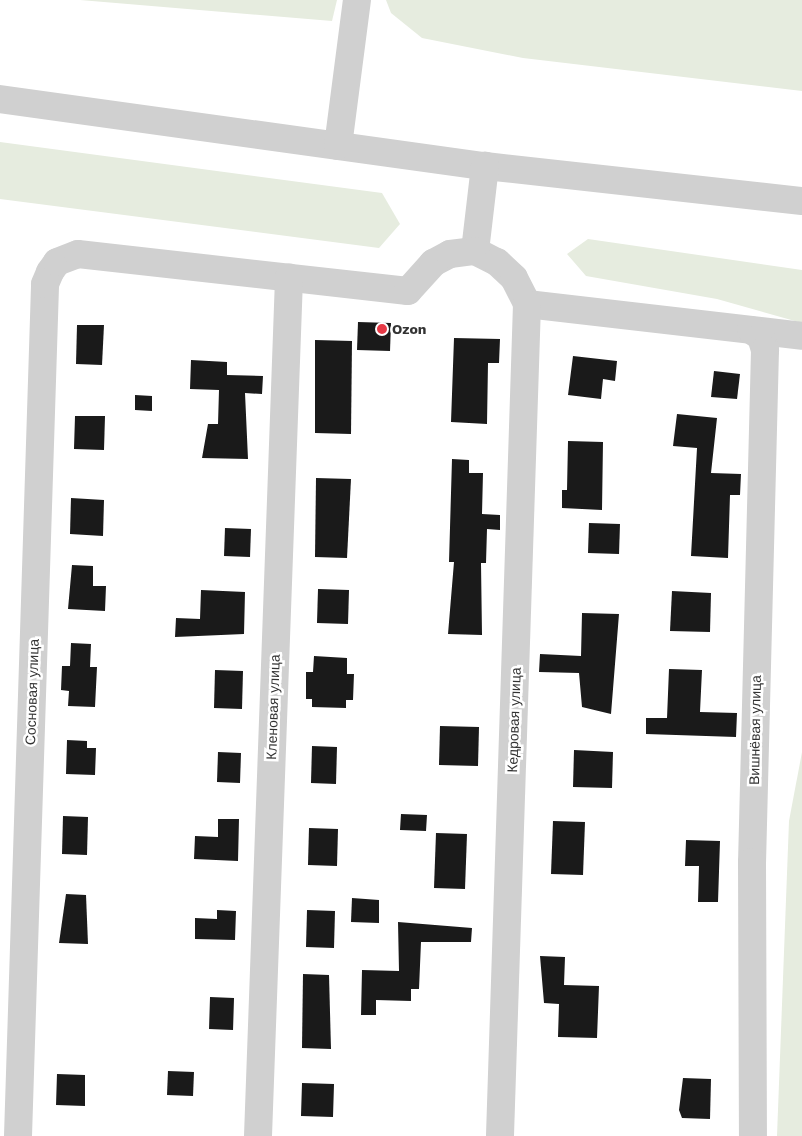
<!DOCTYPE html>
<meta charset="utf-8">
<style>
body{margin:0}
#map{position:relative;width:802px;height:1136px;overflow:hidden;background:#fff;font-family:"Work Sans",sans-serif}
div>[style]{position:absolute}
.green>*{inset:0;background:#e6ecdf}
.building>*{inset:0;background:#1a1a1a}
.minor>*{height:28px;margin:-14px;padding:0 14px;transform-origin:14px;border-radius:14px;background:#d0d0d0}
.dots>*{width:14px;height:14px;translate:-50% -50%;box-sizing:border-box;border:2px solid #fff;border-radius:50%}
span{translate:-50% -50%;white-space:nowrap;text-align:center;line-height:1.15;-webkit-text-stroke:5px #fff;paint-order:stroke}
.poi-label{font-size:14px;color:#333;font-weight:700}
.left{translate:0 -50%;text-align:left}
.street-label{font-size:14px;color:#333}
</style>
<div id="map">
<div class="green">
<div style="clip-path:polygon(80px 0,337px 0,332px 21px)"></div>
<div style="clip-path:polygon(386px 0,802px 0,802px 91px,523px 58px,422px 38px,391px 13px)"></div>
<div style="clip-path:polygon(0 142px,382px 193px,400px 224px,379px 248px,0 199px)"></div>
<div style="clip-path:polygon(588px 239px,802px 270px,802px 323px,717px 299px,586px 276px,567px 254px)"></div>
<div style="clip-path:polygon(802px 752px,802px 1136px,777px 1136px,789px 821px)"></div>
</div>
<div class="building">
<div style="clip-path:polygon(358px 322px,391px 323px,390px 351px,357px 350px)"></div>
<div style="clip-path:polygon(77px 325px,104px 325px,102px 365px,76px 364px)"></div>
<div style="clip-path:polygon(454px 338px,500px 339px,499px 363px,488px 363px,487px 424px,451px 422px)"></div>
<div style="clip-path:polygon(315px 340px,352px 341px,351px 434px,315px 433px)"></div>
<div style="clip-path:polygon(573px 356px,617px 361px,615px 381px,603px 379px,601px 399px,568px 395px)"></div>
<div style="clip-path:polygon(191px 360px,227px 362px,227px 375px,263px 376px,262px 394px,245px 393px,248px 459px,202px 458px,208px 424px,218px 424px,219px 390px,190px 389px)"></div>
<div style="clip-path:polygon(714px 371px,740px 374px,737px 399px,711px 397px)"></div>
<div style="clip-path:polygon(135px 395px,152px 396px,152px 411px,135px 410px)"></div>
<div style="clip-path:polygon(677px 414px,717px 418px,711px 473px,741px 474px,740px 495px,730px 495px,728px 558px,691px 556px,697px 448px,673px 446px)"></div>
<div style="clip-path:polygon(75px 416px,105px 416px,104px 450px,74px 449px)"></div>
<div style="clip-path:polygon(568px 441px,603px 442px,602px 510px,562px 508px,562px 490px,567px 490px)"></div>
<div style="clip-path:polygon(452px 459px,469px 460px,469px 473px,483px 473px,482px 514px,500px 515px,500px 530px,487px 529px,486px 563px,481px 563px,482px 635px,448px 634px,454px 562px,449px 562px)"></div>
<div style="clip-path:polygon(316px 478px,351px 479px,347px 558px,315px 557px)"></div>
<div style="clip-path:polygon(71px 498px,104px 500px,103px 536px,70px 534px)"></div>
<div style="clip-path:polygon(589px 523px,620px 524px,619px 554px,588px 553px)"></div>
<div style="clip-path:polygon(225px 528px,251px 529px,250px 557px,224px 556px)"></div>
<div style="clip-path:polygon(72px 565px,93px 566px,93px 586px,106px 586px,105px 611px,68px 609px)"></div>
<div style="clip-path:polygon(318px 589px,349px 590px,348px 624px,317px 623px)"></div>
<div style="clip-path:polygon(201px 590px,245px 592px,244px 634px,175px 637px,176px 618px,200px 619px)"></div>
<div style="clip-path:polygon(672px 591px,711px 593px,710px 632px,670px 631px)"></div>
<div style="clip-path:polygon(582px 613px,619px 614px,611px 714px,582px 707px,579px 673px,539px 672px,540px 654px,581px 656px)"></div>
<div style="clip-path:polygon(71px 643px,91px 644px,90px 667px,97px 667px,95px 707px,68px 706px,69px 691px,61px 690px,62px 666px,70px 666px)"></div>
<div style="clip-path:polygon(314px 656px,347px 658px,347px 674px,354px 674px,353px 700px,346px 700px,346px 708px,312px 707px,312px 699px,306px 699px,306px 672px,313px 672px)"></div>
<div style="clip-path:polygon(669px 669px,702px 670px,700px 712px,737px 713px,736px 737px,646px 734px,646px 718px,667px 718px)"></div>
<div style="clip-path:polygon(215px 670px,243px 671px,242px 709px,214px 708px)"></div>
<div style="clip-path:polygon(440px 726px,479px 727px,478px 766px,439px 765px)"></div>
<div style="clip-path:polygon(67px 740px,87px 741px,87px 748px,96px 748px,95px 775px,66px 774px)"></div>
<div style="clip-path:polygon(312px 746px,337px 747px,336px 784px,311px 783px)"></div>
<div style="clip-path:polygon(574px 750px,613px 752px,612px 788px,573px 787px)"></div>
<div style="clip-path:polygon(218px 752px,241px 753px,240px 783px,217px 782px)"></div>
<div style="clip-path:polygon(401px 814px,427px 815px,426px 831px,400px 830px)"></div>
<div style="clip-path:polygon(63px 816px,88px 817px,87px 855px,62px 854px)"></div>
<div style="clip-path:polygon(218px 819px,239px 819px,238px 861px,194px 859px,195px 836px,218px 837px)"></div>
<div style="clip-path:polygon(553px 821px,585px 822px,583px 875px,551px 874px)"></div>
<div style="clip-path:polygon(309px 828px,338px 829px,337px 866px,308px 865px)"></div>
<div style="clip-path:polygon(436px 833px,467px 834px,465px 889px,434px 888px)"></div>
<div style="clip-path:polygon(686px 840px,720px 841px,718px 902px,698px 902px,699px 866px,685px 866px)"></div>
<div style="clip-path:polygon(66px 894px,86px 895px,88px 944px,59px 943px)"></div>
<div style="clip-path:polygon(352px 898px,379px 900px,379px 923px,351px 922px)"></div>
<div style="clip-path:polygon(217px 910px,236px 911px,235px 940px,195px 939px,195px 918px,217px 919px)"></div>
<div style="clip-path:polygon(307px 910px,335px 911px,334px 948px,306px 947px)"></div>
<div style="clip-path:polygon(398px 922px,472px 928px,471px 942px,421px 942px,419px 989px,411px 989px,411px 1001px,376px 1000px,376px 1015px,361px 1015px,362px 970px,399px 971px)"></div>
<div style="clip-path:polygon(540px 956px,565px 957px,564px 985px,599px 986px,597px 1038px,558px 1037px,559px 1004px,544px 1003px)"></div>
<div style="clip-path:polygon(303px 974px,329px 975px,331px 1049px,302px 1048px)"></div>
<div style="clip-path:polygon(210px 997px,234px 998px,233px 1030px,209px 1029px)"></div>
<div style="clip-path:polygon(168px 1071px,194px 1072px,193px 1096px,167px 1095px)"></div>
<div style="clip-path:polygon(57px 1074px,85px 1075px,85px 1106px,56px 1105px)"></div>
<div style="clip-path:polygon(683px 1078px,711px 1079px,710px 1119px,682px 1118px,679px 1110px)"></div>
<div style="clip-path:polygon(302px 1083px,334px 1084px,333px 1117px,301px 1116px)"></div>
</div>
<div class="minor">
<div style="left:0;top:99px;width:490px;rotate:7.9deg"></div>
<div style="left:485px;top:166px;width:319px;rotate:6.3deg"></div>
<div style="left:338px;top:146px;width:147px;rotate:-82.6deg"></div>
<div style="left:475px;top:251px;width:86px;rotate:-83.3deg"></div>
<div style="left:527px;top:304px;width:277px;rotate:6.6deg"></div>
<div style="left:751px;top:330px;width:12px;rotate:35deg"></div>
<div style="left:761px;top:337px;width:14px;rotate:73deg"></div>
<div style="left:765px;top:350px;width:512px;rotate:91.45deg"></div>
<div style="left:752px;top:862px;width:274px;rotate:89.8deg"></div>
<div style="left:18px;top:1136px;width:852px;rotate:-88.18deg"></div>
<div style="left:45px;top:284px;width:13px;rotate:-67deg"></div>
<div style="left:50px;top:272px;width:12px;rotate:-55deg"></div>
<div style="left:57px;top:262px;width:22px;rotate:-21deg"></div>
<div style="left:78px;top:254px;width:332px;rotate:6.4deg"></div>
<div style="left:408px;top:291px;width:38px;rotate:-48deg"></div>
<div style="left:433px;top:263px;width:19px;rotate:-28deg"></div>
<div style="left:450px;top:254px;width:25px;rotate:-7deg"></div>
<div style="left:475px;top:251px;width:25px;rotate:27deg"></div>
<div style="left:497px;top:262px;width:23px;rotate:43deg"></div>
<div style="left:514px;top:278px;width:29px;rotate:63deg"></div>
<div style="left:527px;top:304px;width:832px;rotate:91.86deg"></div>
<div style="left:258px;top:1136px;width:859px;rotate:-87.93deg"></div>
</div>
<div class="dots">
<div style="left:382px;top:329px;background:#e63946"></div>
</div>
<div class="poi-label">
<span class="left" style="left:392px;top:329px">Ozon</span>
</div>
<div class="street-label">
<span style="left:32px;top:692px;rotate:-88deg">Сосновая улица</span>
<span style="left:273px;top:707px;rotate:-88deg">Кленовая улица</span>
<span style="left:514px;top:720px;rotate:-88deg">Кедровая улица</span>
<span style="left:755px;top:730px;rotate:-89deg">Вишнёвая улица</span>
</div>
</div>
